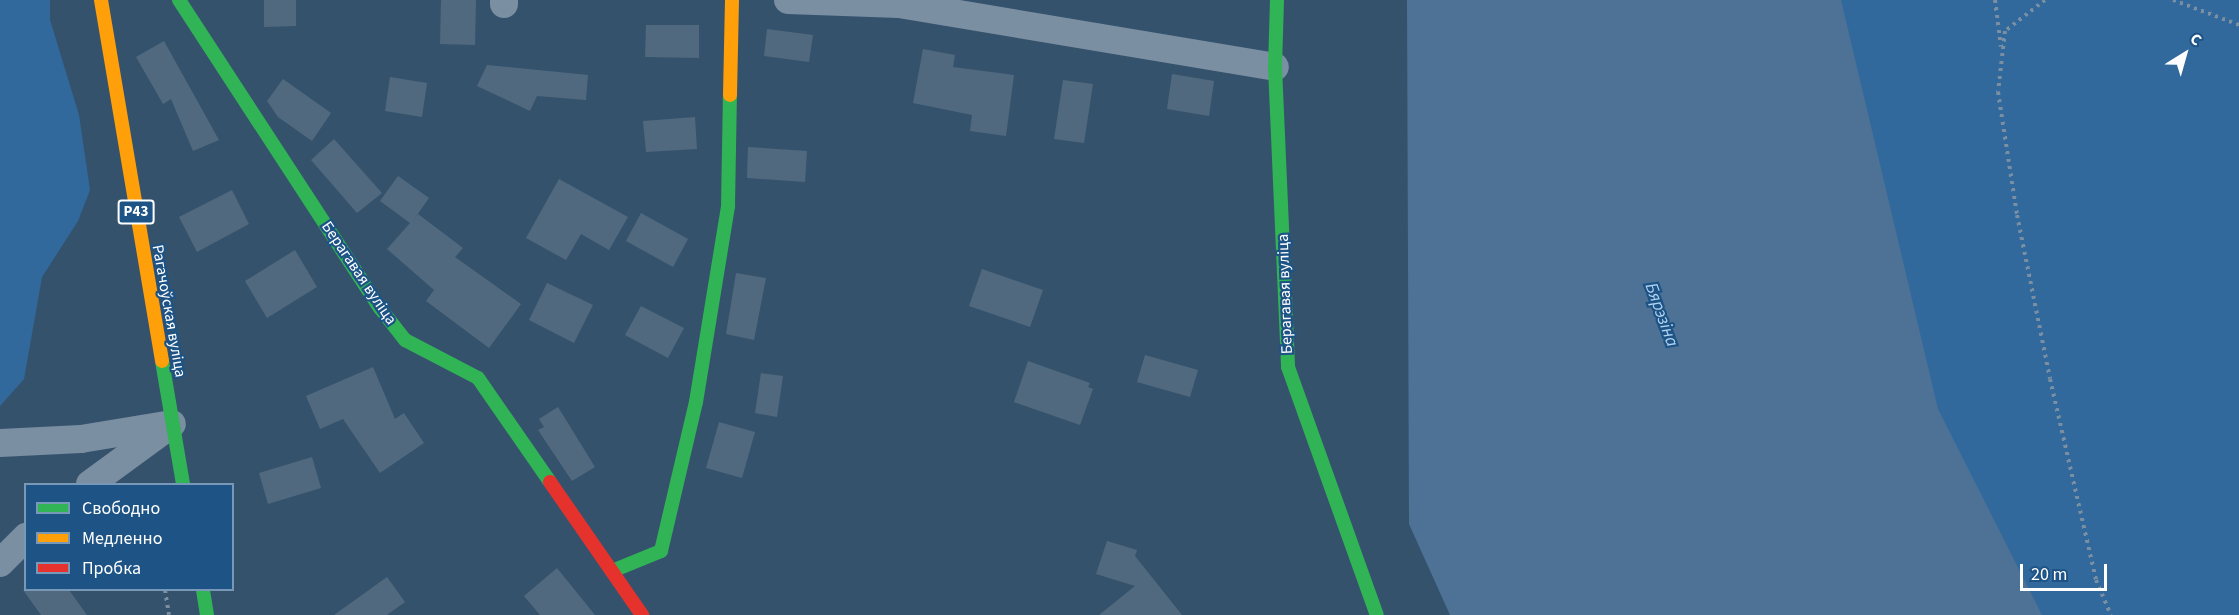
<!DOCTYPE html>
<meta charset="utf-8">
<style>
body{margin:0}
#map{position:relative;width:2239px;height:615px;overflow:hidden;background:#35526d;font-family:"Source Sans 3",sans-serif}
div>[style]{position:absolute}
.green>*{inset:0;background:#32699c}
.water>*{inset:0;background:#4d7296}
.building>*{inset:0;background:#50697e}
.path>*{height:4px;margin-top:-2px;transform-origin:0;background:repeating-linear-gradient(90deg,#7b8fa3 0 3px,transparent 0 7.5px)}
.street>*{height:28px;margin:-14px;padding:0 14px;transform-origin:14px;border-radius:14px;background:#7b8fa3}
.fast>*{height:14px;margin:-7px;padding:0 7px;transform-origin:7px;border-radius:7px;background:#30b455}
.slow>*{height:14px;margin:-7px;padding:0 7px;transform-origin:7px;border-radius:7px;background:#ff9f0a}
.jam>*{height:14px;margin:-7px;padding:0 7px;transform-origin:7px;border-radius:7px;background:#e5322d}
span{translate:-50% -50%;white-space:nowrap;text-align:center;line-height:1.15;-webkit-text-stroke:4.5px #1d5385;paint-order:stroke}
.shield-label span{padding:2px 4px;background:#1d5385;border:2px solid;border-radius:4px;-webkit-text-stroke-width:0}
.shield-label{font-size:15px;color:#fff;font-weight:700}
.street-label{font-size:16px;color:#fff}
.water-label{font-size:18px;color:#b0d3f2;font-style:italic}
.legend{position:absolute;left:24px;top:483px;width:210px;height:108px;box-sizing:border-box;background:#1d5385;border:2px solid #7798b6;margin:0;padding:8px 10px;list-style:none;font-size:18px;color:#fff}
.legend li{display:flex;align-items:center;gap:12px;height:30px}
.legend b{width:30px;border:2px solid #7798b6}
.north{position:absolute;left:2155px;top:24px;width:60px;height:60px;-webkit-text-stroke:4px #1d5385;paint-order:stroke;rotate:37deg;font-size:16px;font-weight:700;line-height:24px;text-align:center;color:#fff}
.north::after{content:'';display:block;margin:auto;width:21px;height:27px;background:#fff;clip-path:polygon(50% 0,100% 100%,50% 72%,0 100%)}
.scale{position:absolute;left:2020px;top:564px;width:87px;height:27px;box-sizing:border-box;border:3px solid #fff;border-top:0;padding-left:8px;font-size:18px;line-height:21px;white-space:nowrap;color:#fff;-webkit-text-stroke:4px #1d5385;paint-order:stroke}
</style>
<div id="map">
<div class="green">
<div style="clip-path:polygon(0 0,50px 0,50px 20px,79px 115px,90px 190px,78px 221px,42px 277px,24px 379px,0 406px)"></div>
<div style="clip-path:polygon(1821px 0,2239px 0,2239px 615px,2009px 615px,1915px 406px)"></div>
</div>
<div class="water">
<div style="clip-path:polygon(1407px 0,1841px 0,1938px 409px,2042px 615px,1450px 615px,1409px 524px)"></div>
</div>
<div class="building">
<div style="clip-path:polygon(264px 0,296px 0,296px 26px,264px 27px)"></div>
<div style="clip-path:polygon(441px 0,476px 0,475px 45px,440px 44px)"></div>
<div style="clip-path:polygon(646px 25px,699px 25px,699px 58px,645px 57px)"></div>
<div style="clip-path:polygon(767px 29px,813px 35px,809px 62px,764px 56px)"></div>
<div style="clip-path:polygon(164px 41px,219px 140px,193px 151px,171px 99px,163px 104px,136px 57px)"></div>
<div style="clip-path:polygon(923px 49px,955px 55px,953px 67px,1014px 75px,1006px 136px,970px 131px,972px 115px,913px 103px)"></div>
<div style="clip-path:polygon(487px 65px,588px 75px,586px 100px,537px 96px,530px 111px,477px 86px)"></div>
<div style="clip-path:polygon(1172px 74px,1214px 81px,1209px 116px,1167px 109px)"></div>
<div style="clip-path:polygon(390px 77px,427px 83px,422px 117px,385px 111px)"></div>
<div style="clip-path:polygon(283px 79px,331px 113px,312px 141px,278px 117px,267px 101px)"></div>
<div style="clip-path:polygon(1063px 80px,1093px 84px,1084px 143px,1054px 139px)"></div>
<div style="clip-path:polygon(695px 117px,697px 149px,646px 152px,643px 121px)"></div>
<div style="clip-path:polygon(334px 139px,382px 193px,357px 213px,311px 160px)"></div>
<div style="clip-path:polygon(748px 147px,807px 151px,805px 182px,747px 178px)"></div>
<div style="clip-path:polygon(398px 176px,429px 198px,412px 222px,418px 214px,463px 248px,455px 257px,521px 304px,489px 348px,426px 301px,434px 290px,387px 249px,410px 223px,380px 201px)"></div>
<div style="clip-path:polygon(559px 179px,628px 217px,609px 250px,581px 234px,566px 260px,526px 238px)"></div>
<div style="clip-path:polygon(232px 190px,249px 224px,197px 252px,179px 217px)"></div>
<div style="clip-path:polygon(641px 213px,688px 239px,673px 267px,626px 241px)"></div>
<div style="clip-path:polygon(295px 250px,317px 287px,267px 318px,245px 281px)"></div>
<div style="clip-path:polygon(982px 269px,1043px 290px,1030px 327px,969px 306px)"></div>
<div style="clip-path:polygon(736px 273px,766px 278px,754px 340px,726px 334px)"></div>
<div style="clip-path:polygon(547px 283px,593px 305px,574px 343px,529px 320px)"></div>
<div style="clip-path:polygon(641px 306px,684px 328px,668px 358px,625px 335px)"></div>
<div style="clip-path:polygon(1145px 355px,1198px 370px,1190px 397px,1137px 382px)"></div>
<div style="clip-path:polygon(1028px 361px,1090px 383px,1088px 387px,1093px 389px,1080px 425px,1014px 402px)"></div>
<div style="clip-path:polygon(373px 367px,395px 419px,404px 413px,424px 443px,380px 473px,343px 419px,320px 429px,306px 396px)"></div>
<div style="clip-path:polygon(761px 373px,783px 376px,777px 417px,755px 413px)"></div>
<div style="clip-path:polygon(558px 407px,595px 467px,572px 481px,538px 430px,544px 427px,539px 419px)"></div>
<div style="clip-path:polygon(719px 422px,755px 432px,742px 478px,706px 468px)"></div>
<div style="clip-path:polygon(312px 457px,321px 488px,268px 504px,259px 473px)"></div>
<div style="clip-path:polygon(1107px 541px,1137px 550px,1135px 556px,1182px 615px,1099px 615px,1135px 586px,1096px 574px)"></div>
<div style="clip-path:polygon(557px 568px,595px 615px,540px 615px,524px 596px)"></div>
<div style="clip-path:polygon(387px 577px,405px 602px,387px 615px,334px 615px)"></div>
<div style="clip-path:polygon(23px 590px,69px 590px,87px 615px,41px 615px)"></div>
</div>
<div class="path">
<div style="left:1995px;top:0;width:47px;rotate:82.7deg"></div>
<div style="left:2045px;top:0;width:51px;rotate:142.2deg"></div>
<div style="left:2005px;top:31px;width:61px;rotate:96.5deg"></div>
<div style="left:1998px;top:92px;width:124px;rotate:81.2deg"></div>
<div style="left:2017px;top:215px;width:167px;rotate:78.6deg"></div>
<div style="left:2050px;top:379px;width:206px;rotate:77.1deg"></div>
<div style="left:2096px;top:580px;width:38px;rotate:67deg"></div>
<div style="left:2173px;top:0;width:71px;rotate:20.7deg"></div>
<div style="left:165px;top:590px;width:25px;rotate:81deg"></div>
</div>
<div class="street">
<div style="left:504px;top:0;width:4px;rotate:90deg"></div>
<div style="left:788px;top:0;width:111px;rotate:2.1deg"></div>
<div style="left:899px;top:4px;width:381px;rotate:9.5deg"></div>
<div style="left:0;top:443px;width:81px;rotate:-2.8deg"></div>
<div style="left:81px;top:439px;width:92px;rotate:-9.4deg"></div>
<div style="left:90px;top:484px;width:97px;rotate:-36.2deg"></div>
<div style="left:0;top:563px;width:37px;rotate:-45deg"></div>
</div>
<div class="fast">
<div style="left:179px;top:0;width:368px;rotate:56.9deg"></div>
<div style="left:380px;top:308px;width:41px;rotate:52deg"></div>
<div style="left:405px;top:340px;width:82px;rotate:27.5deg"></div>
<div style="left:478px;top:378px;width:126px;rotate:55.3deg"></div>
<div style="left:1277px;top:0;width:67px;rotate:91.7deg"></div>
<div style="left:1275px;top:67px;width:300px;rotate:87.5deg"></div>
<div style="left:1288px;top:367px;width:263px;rotate:70.3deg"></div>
<div style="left:162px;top:361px;width:125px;rotate:80.3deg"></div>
<div style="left:612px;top:571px;width:53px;rotate:-22.2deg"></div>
<div style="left:661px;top:551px;width:153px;rotate:-76.8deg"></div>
<div style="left:696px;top:402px;width:199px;rotate:-80.7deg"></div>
<div style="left:728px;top:206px;width:111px;rotate:-89deg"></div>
<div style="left:203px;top:590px;width:25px;rotate:81deg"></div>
</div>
<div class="slow">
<div style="left:101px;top:0;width:366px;rotate:80.4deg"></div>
<div style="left:730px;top:95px;width:95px;rotate:-88.8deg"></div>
</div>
<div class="jam">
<div style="left:550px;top:482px;width:162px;rotate:55.3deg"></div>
</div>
<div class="shield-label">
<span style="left:136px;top:212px">Р43</span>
</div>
<div class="street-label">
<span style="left:359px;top:273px;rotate:56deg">Берагавая вуліца</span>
<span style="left:1285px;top:294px;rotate:-92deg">Берагавая вуліца</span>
<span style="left:169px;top:311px;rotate:80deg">Рагачоўская вуліца</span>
</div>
<div class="water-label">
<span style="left:1661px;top:315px;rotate:70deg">Бярэзіна</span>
</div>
<ul class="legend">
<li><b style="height:8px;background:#30b455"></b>Свободно</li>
<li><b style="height:8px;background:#ff9f0a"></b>Медленно</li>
<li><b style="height:8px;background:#e5322d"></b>Пробка</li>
</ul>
<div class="north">С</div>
<div class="scale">20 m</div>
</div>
